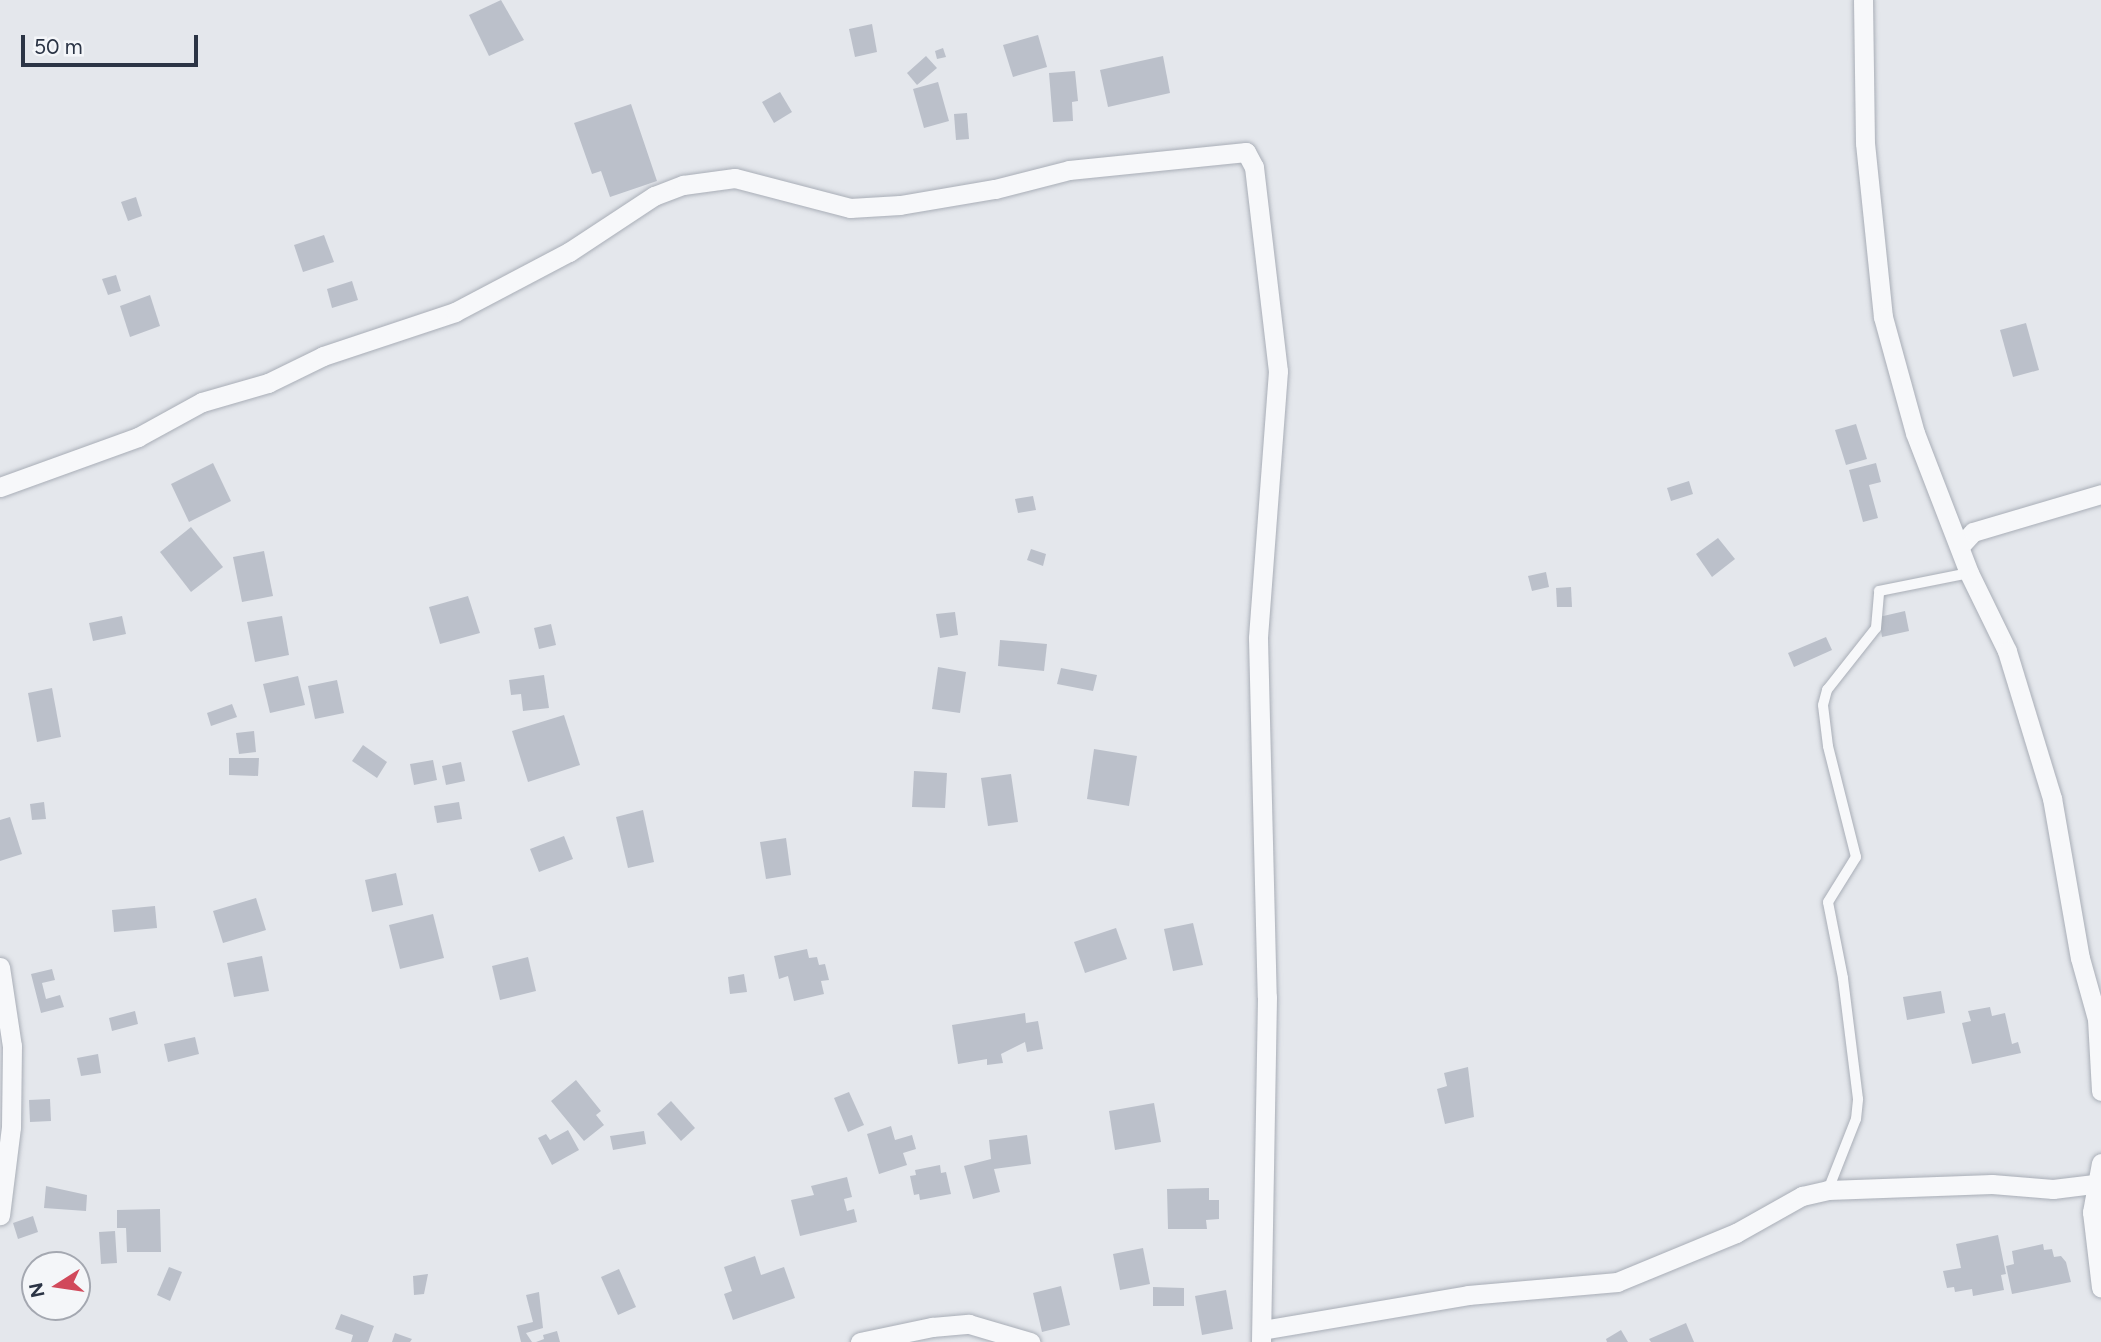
<!DOCTYPE html>
<style>
body{margin:0}
#map{position:relative;width:2101px;height:1342px;overflow:hidden;background:#e4e7ec;font-family:Figtree,sans-serif}
div>[style]{position:absolute}
.building>*{inset:0;background:#bbc0ca}
.roads{filter:drop-shadow(0 0 2px #a9aeb7) drop-shadow(0 0 2px #a9aeb7)}
.lane>*{height:10px;margin:-5px;padding:0 5px;transform-origin:5px;border-radius:5px;background:#f7f8fa}
.street>*{height:19px;margin:-9.5px;padding:0 9.5px;transform-origin:9.5px;border-radius:9.5px;background:#f7f8fa}
span{translate:-50% -50%;white-space:nowrap;text-align:center;line-height:1.15;-webkit-text-stroke:7px #f4f6f9;paint-order:stroke}
.north{position:absolute;left:21px;top:1251px;width:70px;height:70px;box-sizing:border-box;background:#f4f6f9;border:2px solid #a4a8b1;border-radius:50%;rotate:258deg;font-size:19px;font-weight:700;line-height:28px;text-align:center;color:#2b3445}
.north::after{content:'';display:block;margin:auto;width:24px;height:32px;background:#d1495b;clip-path:polygon(50% 0,100% 100%,50% 72%,0 100%)}
.scale{position:absolute;left:21px;top:35px;width:177px;height:32px;box-sizing:border-box;border:4px solid #2b3445;border-top:0;padding-left:9px;font-size:21px;line-height:24px;white-space:nowrap;color:#2b3445;-webkit-text-stroke:5px #f4f6f9;paint-order:stroke}
</style>
<div id="map">
<div class="building">
<div style="clip-path:polygon(501px 0,524px 40px,489px 56px,469px 15px)"></div>
<div style="clip-path:polygon(872px 24px,877px 52px,855px 57px,849px 29px)"></div>
<div style="clip-path:polygon(1038px 35px,1047px 67px,1013px 77px,1003px 45px)"></div>
<div style="clip-path:polygon(943px 48px,946px 57px,937px 59px,935px 51px)"></div>
<div style="clip-path:polygon(926px 56px,937px 68px,917px 85px,907px 73px)"></div>
<div style="clip-path:polygon(1163px 56px,1170px 93px,1108px 107px,1100px 70px)"></div>
<div style="clip-path:polygon(1075px 71px,1078px 101px,1072px 102px,1073px 121px,1053px 122px,1049px 73px)"></div>
<div style="clip-path:polygon(938px 82px,949px 121px,924px 128px,913px 89px)"></div>
<div style="clip-path:polygon(780px 92px,792px 112px,774px 123px,762px 102px)"></div>
<div style="clip-path:polygon(631px 104px,657px 181px,610px 197px,601px 171px,592px 174px,574px 123px)"></div>
<div style="clip-path:polygon(967px 113px,969px 139px,956px 140px,954px 114px)"></div>
<div style="clip-path:polygon(136px 197px,142px 216px,128px 221px,121px 202px)"></div>
<div style="clip-path:polygon(324px 235px,334px 262px,303px 272px,294px 245px)"></div>
<div style="clip-path:polygon(116px 275px,121px 291px,108px 295px,102px 279px)"></div>
<div style="clip-path:polygon(352px 281px,358px 300px,332px 308px,327px 289px)"></div>
<div style="clip-path:polygon(150px 295px,160px 326px,130px 337px,120px 306px)"></div>
<div style="clip-path:polygon(2026px 323px,2039px 370px,2013px 377px,2000px 330px)"></div>
<div style="clip-path:polygon(1856px 424px,1867px 459px,1846px 465px,1835px 430px)"></div>
<div style="clip-path:polygon(213px 463px,231px 501px,189px 522px,171px 484px)"></div>
<div style="clip-path:polygon(1876px 463px,1881px 482px,1869px 485px,1878px 518px,1863px 522px,1849px 470px)"></div>
<div style="clip-path:polygon(1689px 481px,1693px 494px,1671px 501px,1667px 488px)"></div>
<div style="clip-path:polygon(1033px 496px,1036px 510px,1018px 513px,1015px 499px)"></div>
<div style="clip-path:polygon(191px 527px,223px 567px,191px 592px,160px 552px)"></div>
<div style="clip-path:polygon(1718px 538px,1735px 559px,1712px 577px,1696px 554px)"></div>
<div style="clip-path:polygon(1031px 549px,1046px 554px,1043px 566px,1027px 560px)"></div>
<div style="clip-path:polygon(264px 551px,273px 596px,242px 602px,233px 557px)"></div>
<div style="clip-path:polygon(1546px 572px,1549px 587px,1532px 591px,1528px 576px)"></div>
<div style="clip-path:polygon(1571px 587px,1572px 607px,1557px 607px,1556px 588px)"></div>
<div style="clip-path:polygon(468px 596px,480px 633px,440px 644px,429px 607px)"></div>
<div style="clip-path:polygon(1905px 611px,1909px 631px,1882px 637px,1879px 617px)"></div>
<div style="clip-path:polygon(955px 612px,958px 635px,940px 638px,936px 614px)"></div>
<div style="clip-path:polygon(122px 616px,126px 634px,93px 641px,89px 623px)"></div>
<div style="clip-path:polygon(282px 616px,289px 655px,255px 662px,247px 622px)"></div>
<div style="clip-path:polygon(551px 624px,556px 645px,539px 649px,534px 628px)"></div>
<div style="clip-path:polygon(1826px 637px,1832px 650px,1794px 667px,1788px 653px)"></div>
<div style="clip-path:polygon(1000px 640px,1047px 644px,1044px 671px,998px 666px)"></div>
<div style="clip-path:polygon(938px 667px,966px 672px,960px 713px,932px 709px)"></div>
<div style="clip-path:polygon(1061px 668px,1097px 675px,1093px 691px,1057px 684px)"></div>
<div style="clip-path:polygon(544px 675px,549px 708px,523px 711px,521px 694px,511px 695px,509px 680px)"></div>
<div style="clip-path:polygon(298px 676px,305px 705px,270px 713px,263px 684px)"></div>
<div style="clip-path:polygon(337px 680px,344px 713px,315px 719px,308px 686px)"></div>
<div style="clip-path:polygon(52px 688px,61px 737px,37px 742px,28px 693px)"></div>
<div style="clip-path:polygon(232px 704px,237px 717px,211px 726px,207px 713px)"></div>
<div style="clip-path:polygon(564px 715px,580px 765px,528px 782px,512px 731px)"></div>
<div style="clip-path:polygon(254px 731px,256px 752px,239px 754px,236px 733px)"></div>
<div style="clip-path:polygon(363px 745px,387px 762px,377px 778px,352px 761px)"></div>
<div style="clip-path:polygon(1094px 749px,1137px 756px,1129px 806px,1087px 799px)"></div>
<div style="clip-path:polygon(229px 758px,259px 758px,258px 776px,229px 775px)"></div>
<div style="clip-path:polygon(433px 760px,437px 780px,414px 785px,410px 764px)"></div>
<div style="clip-path:polygon(461px 762px,465px 781px,446px 785px,442px 766px)"></div>
<div style="clip-path:polygon(914px 771px,947px 773px,945px 808px,912px 807px)"></div>
<div style="clip-path:polygon(1011px 774px,1018px 822px,988px 826px,981px 778px)"></div>
<div style="clip-path:polygon(44px 802px,46px 819px,32px 820px,30px 804px)"></div>
<div style="clip-path:polygon(459px 802px,462px 819px,437px 823px,434px 806px)"></div>
<div style="clip-path:polygon(643px 810px,654px 862px,628px 868px,616px 817px)"></div>
<div style="clip-path:polygon(10px 817px,22px 854px,0 861px,0 820px)"></div>
<div style="clip-path:polygon(564px 836px,573px 859px,539px 872px,530px 849px)"></div>
<div style="clip-path:polygon(786px 838px,791px 875px,766px 879px,760px 842px)"></div>
<div style="clip-path:polygon(396px 873px,403px 905px,372px 912px,365px 880px)"></div>
<div style="clip-path:polygon(256px 898px,266px 930px,223px 943px,213px 911px)"></div>
<div style="clip-path:polygon(155px 906px,157px 928px,114px 932px,112px 910px)"></div>
<div style="clip-path:polygon(433px 914px,444px 958px,400px 969px,389px 925px)"></div>
<div style="clip-path:polygon(1193px 923px,1203px 965px,1173px 971px,1164px 929px)"></div>
<div style="clip-path:polygon(1116px 928px,1127px 959px,1085px 973px,1074px 942px)"></div>
<div style="clip-path:polygon(807px 949px,809px 958px,817px 957px,819px 965px,825px 964px,829px 980px,821px 981px,824px 994px,794px 1001px,788px 976px,779px 979px,774px 956px)"></div>
<div style="clip-path:polygon(262px 956px,269px 991px,234px 997px,227px 963px)"></div>
<div style="clip-path:polygon(528px 957px,536px 991px,500px 1000px,492px 966px)"></div>
<div style="clip-path:polygon(52px 969px,55px 980px,42px 983px,46px 999px,60px 995px,64px 1007px,41px 1013px,31px 974px)"></div>
<div style="clip-path:polygon(744px 974px,747px 992px,730px 994px,728px 977px)"></div>
<div style="clip-path:polygon(1941px 991px,1945px 1013px,1907px 1020px,1903px 997px)"></div>
<div style="clip-path:polygon(1990px 1007px,1992px 1016px,2005px 1013px,2012px 1044px,2018px 1042px,2021px 1053px,1972px 1064px,1962px 1023px,1971px 1021px,1968px 1011px)"></div>
<div style="clip-path:polygon(135px 1011px,138px 1024px,112px 1031px,109px 1018px)"></div>
<div style="clip-path:polygon(1025px 1013px,1026px 1023px,1038px 1021px,1043px 1049px,1027px 1052px,1025px 1042px,1001px 1054px,1003px 1063px,987px 1065px,987px 1059px,958px 1064px,952px 1025px)"></div>
<div style="clip-path:polygon(195px 1037px,199px 1054px,168px 1062px,164px 1044px)"></div>
<div style="clip-path:polygon(98px 1054px,101px 1073px,81px 1076px,77px 1058px)"></div>
<div style="clip-path:polygon(1468px 1067px,1474px 1117px,1445px 1124px,1437px 1089px,1447px 1086px,1444px 1073px)"></div>
<div style="clip-path:polygon(576px 1080px,601px 1111px,596px 1115px,604px 1125px,584px 1141px,551px 1101px)"></div>
<div style="clip-path:polygon(849px 1092px,864px 1125px,848px 1132px,834px 1098px)"></div>
<div style="clip-path:polygon(50px 1099px,51px 1121px,30px 1122px,29px 1100px)"></div>
<div style="clip-path:polygon(671px 1101px,695px 1128px,681px 1141px,657px 1114px)"></div>
<div style="clip-path:polygon(1154px 1103px,1161px 1142px,1115px 1150px,1109px 1111px)"></div>
<div style="clip-path:polygon(891px 1126px,895px 1140px,912px 1135px,916px 1149px,903px 1153px,907px 1165px,879px 1174px,867px 1134px)"></div>
<div style="clip-path:polygon(568px 1130px,579px 1150px,552px 1165px,538px 1138px,546px 1134px,550px 1140px)"></div>
<div style="clip-path:polygon(644px 1131px,646px 1144px,613px 1150px,610px 1136px)"></div>
<div style="clip-path:polygon(1027px 1135px,1031px 1164px,994px 1169px,1000px 1192px,973px 1199px,964px 1166px,991px 1159px,989px 1140px)"></div>
<div style="clip-path:polygon(940px 1165px,941px 1173px,946px 1172px,951px 1194px,920px 1200px,919px 1194px,914px 1195px,910px 1176px,916px 1175px,915px 1170px)"></div>
<div style="clip-path:polygon(847px 1177px,852px 1197px,844px 1199px,847px 1211px,854px 1209px,857px 1222px,800px 1236px,791px 1200px,814px 1195px,811px 1186px)"></div>
<div style="clip-path:polygon(46px 1186px,87px 1195px,86px 1211px,44px 1208px)"></div>
<div style="clip-path:polygon(1209px 1188px,1209px 1200px,1219px 1200px,1219px 1219px,1206px 1220px,1207px 1229px,1168px 1229px,1167px 1189px)"></div>
<div style="clip-path:polygon(160px 1209px,161px 1252px,127px 1252px,126px 1228px,117px 1228px,117px 1210px)"></div>
<div style="clip-path:polygon(33px 1216px,38px 1232px,18px 1239px,13px 1223px)"></div>
<div style="clip-path:polygon(115px 1231px,117px 1263px,101px 1264px,99px 1232px)"></div>
<div style="clip-path:polygon(1998px 1235px,2006px 1274px,2001px 1275px,2004px 1290px,1973px 1296px,1972px 1289px,1955px 1292px,1954px 1287px,1947px 1288px,1943px 1271px,1961px 1268px,1956px 1244px)"></div>
<div style="clip-path:polygon(2043px 1244px,2044px 1250px,2052px 1249px,2054px 1257px,2061px 1256px,2066px 1262px,2071px 1282px,2012px 1294px,2006px 1266px,2014px 1264px,2012px 1251px)"></div>
<div style="clip-path:polygon(1143px 1248px,1150px 1284px,1120px 1290px,1113px 1254px)"></div>
<div style="clip-path:polygon(755px 1256px,761px 1275px,784px 1267px,795px 1298px,733px 1320px,724px 1294px,732px 1291px,724px 1267px)"></div>
<div style="clip-path:polygon(169px 1267px,182px 1272px,170px 1301px,157px 1295px)"></div>
<div style="clip-path:polygon(619px 1269px,636px 1307px,618px 1315px,601px 1277px)"></div>
<div style="clip-path:polygon(428px 1274px,424px 1294px,414px 1295px,413px 1276px)"></div>
<div style="clip-path:polygon(1061px 1286px,1070px 1325px,1042px 1332px,1033px 1293px)"></div>
<div style="clip-path:polygon(1153px 1287px,1184px 1288px,1184px 1306px,1153px 1306px)"></div>
<div style="clip-path:polygon(1226px 1290px,1233px 1329px,1202px 1335px,1195px 1296px)"></div>
<div style="clip-path:polygon(539px 1292px,543px 1328px,526px 1333px,532px 1342px,521px 1342px,517px 1326px,533px 1322px,526px 1295px)"></div>
<div style="clip-path:polygon(341px 1314px,374px 1326px,368px 1342px,351px 1342px,353px 1335px,335px 1329px)"></div>
<div style="clip-path:polygon(1686px 1323px,1694px 1342px,1651px 1342px,1649px 1339px)"></div>
<div style="clip-path:polygon(1621px 1330px,1628px 1342px,1607px 1342px,1606px 1339px)"></div>
<div style="clip-path:polygon(557px 1331px,560px 1342px,536px 1342px,544px 1339px,543px 1335px)"></div>
<div style="clip-path:polygon(395px 1333px,412px 1339px,410px 1342px,392px 1342px)"></div>
</div>
<div class="roads">
<div class="lane">
<div style="left:1828px;top:1190px;width:76px;rotate:-68.5deg"></div>
<div style="left:1856px;top:1119px;width:20px;rotate:-84deg"></div>
<div style="left:1858px;top:1099px;width:122px;rotate:-97.1deg"></div>
<div style="left:1843px;top:978px;width:77px;rotate:-101.2deg"></div>
<div style="left:1828px;top:902px;width:53px;rotate:-58.1deg"></div>
<div style="left:1856px;top:857px;width:114px;rotate:-104.2deg"></div>
<div style="left:1828px;top:746px;width:41px;rotate:-97deg"></div>
<div style="left:1823px;top:705px;width:16px;rotate:-75deg"></div>
<div style="left:1827px;top:690px;width:79px;rotate:-51.7deg"></div>
<div style="left:1876px;top:628px;width:37px;rotate:-85deg"></div>
<div style="left:1879px;top:591px;width:92px;rotate:-11.3deg"></div>
</div>
<div class="street">
<div style="left:1863px;top:0;width:143px;rotate:89.2deg"></div>
<div style="left:1865px;top:143px;width:175px;rotate:84.1deg"></div>
<div style="left:1883px;top:317px;width:120px;rotate:74.6deg"></div>
<div style="left:1915px;top:433px;width:150px;rotate:68.9deg"></div>
<div style="left:1969px;top:573px;width:87px;rotate:64deg"></div>
<div style="left:2007px;top:651px;width:154px;rotate:73deg"></div>
<div style="left:2052px;top:798px;width:162px;rotate:80.1deg"></div>
<div style="left:2080px;top:958px;width:63px;rotate:74.4deg"></div>
<div style="left:2097px;top:1019px;width:72px;rotate:86.8deg"></div>
<div style="left:0;top:487px;width:147px;rotate:-19.9deg"></div>
<div style="left:138px;top:437px;width:73px;rotate:-28.7deg"></div>
<div style="left:202px;top:402px;width:69px;rotate:-16.1deg"></div>
<div style="left:268px;top:383px;width:61px;rotate:-26.1deg"></div>
<div style="left:323px;top:356px;width:139px;rotate:-18.4deg"></div>
<div style="left:455px;top:312px;width:129px;rotate:-27.8deg"></div>
<div style="left:569px;top:252px;width:102px;rotate:-33.4deg"></div>
<div style="left:654px;top:196px;width:31px;rotate:-21deg"></div>
<div style="left:683px;top:185px;width:52px;rotate:-7.7deg"></div>
<div style="left:735px;top:178px;width:119px;rotate:14.6deg"></div>
<div style="left:850px;top:208px;width:50px;rotate:-3.4deg"></div>
<div style="left:900px;top:205px;width:96px;rotate:-9.6deg"></div>
<div style="left:995px;top:189px;width:76px;rotate:-14.4deg"></div>
<div style="left:1069px;top:170px;width:178px;rotate:-5.8deg"></div>
<div style="left:1246px;top:152px;width:17px;rotate:62deg"></div>
<div style="left:1254px;top:167px;width:205px;rotate:83.3deg"></div>
<div style="left:1278px;top:371px;width:268px;rotate:94.3deg"></div>
<div style="left:1258px;top:638px;width:359px;rotate:88.6deg"></div>
<div style="left:1267px;top:997px;width:345px;rotate:91deg"></div>
<div style="left:1960px;top:546px;width:19px;rotate:-47deg"></div>
<div style="left:1973px;top:532px;width:134px;rotate:-16.5deg"></div>
<div style="left:0;top:967px;width:80px;rotate:81.4deg"></div>
<div style="left:12px;top:1046px;width:81px;rotate:90.7deg"></div>
<div style="left:11px;top:1127px;width:89px;rotate:97.1deg"></div>
<div style="left:2101px;top:1163px;width:50px;rotate:100.4deg"></div>
<div style="left:2092px;top:1212px;width:76px;rotate:83.2deg"></div>
<div style="left:1262px;top:1330px;width:209px;rotate:-9.6deg"></div>
<div style="left:1468px;top:1295px;width:150px;rotate:-5deg"></div>
<div style="left:1617px;top:1282px;width:129px;rotate:-22.4deg"></div>
<div style="left:1736px;top:1233px;width:76px;rotate:-29.3deg"></div>
<div style="left:1802px;top:1196px;width:27px;rotate:-13deg"></div>
<div style="left:1828px;top:1190px;width:164px;rotate:-2.1deg"></div>
<div style="left:1992px;top:1184px;width:61px;rotate:4.7deg"></div>
<div style="left:2053px;top:1189px;width:48px;rotate:-7.1deg"></div>
<div style="left:860px;top:1342px;width:74px;rotate:-11.8deg"></div>
<div style="left:932px;top:1327px;width:37px;rotate:-5deg"></div>
<div style="left:969px;top:1324px;width:64px;rotate:16.4deg"></div>
</div>
</div>
<div class="north">N</div>
<div class="scale">50 m</div>
</div>
